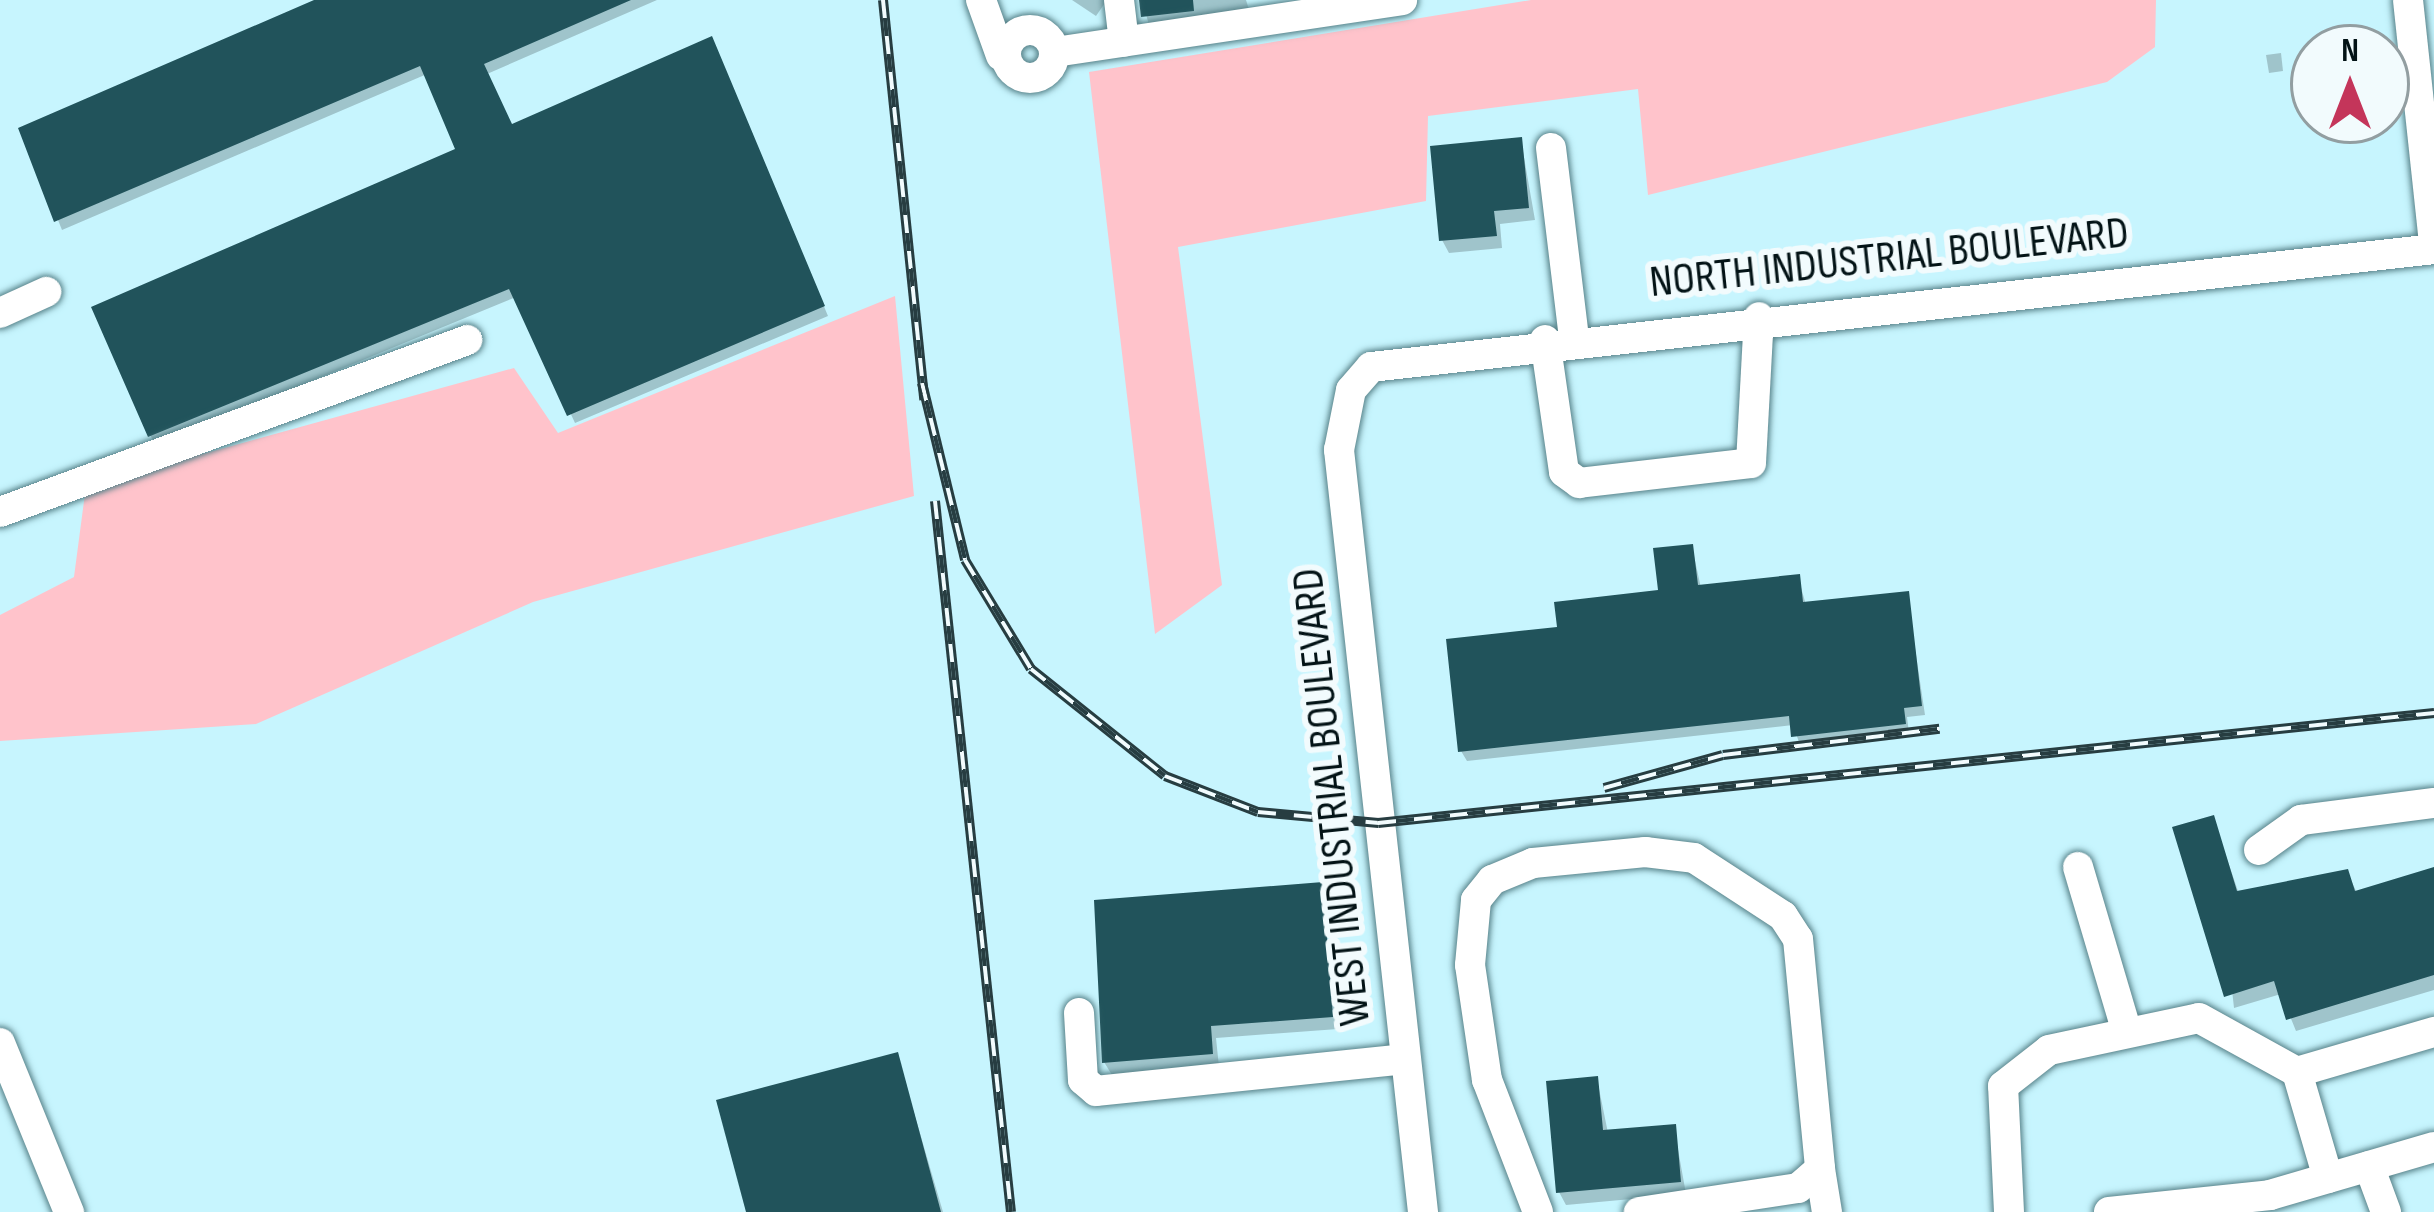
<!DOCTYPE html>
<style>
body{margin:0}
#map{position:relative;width:2434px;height:1212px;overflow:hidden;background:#c7f5fe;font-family:"Sofia Sans Condensed",sans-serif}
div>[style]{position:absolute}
.green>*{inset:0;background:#ffc3cb}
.shadow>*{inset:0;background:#0003}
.building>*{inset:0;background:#21535b}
.roads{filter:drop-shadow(0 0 3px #578289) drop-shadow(0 0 3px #578289)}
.minor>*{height:30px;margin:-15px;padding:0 15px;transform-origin:15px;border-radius:15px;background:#fff}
.minor>.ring{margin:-15px;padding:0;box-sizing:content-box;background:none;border:30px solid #fff;border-radius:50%}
.rail>*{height:10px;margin-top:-5px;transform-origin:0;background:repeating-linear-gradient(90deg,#f2fbfd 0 18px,#273d41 0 36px);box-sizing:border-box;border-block:3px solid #273d41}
span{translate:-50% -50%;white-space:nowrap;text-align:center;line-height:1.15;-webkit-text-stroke:12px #f2fbfd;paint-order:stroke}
.street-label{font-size:45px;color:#031316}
.north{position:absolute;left:2290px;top:24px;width:120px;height:120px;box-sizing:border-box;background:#f2fbfd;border:3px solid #929ea1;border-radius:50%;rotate:0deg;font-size:33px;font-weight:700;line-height:48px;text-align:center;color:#031316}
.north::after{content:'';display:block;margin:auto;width:42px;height:54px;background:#c4355a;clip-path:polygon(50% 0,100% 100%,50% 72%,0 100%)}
</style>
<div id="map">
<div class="green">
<div style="clip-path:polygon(1531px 0,2156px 0,2155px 47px,2107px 82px,1648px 195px,1638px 89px,1428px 116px,1426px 201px,1178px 247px,1222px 585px,1155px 634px,1089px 72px)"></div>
<div style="clip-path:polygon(895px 296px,914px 496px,533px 602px,256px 724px,0 741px,0 615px,74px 577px,86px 486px,514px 368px,558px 433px)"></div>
</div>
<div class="shadow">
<div style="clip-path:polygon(321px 0,657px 0,487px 74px,512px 127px,716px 49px,828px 316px,575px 423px,516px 297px,156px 445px,150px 435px,459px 150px,427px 74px,62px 230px,22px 130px)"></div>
<div style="clip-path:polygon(1072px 0,1107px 0,1096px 16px)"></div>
<div style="clip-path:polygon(1142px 0,1246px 0,1250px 13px,1149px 25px)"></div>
<div style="clip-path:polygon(2281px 53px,2283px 71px,2269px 73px,2266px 55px)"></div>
<div style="clip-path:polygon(1521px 140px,1535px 220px,1500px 224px,1502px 248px,1449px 253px,1442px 240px)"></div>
<div style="clip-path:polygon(1692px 547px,1701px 588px,1798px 577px,1806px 605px,1907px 594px,1925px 715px,1907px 717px,1909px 733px,1800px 745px,1793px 725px,1467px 761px,1461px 751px,1560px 630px,1661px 593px)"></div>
<div style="clip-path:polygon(2213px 818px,2239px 894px,2347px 872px,2357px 893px,2434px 870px,2434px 990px,2296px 1031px,2281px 994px,2234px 1008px)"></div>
<div style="clip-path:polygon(1321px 885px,1338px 1029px,1216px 1038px,1219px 1067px,1112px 1075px,1104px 1062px)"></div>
<div style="clip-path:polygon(897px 1055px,943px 1212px,749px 1212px)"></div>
<div style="clip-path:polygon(1597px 1079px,1608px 1133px,1674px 1127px,1686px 1194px,1566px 1205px,1559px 1192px)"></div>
</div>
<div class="building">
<div style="clip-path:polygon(314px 0,631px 0,484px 64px,512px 124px,712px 36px,825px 306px,567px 416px,509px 289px,148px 437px,91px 307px,455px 149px,420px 66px,54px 222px,18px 128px)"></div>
<div style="clip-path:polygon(1139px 0,1193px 0,1194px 11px,1141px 17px)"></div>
<div style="clip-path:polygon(1522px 137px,1529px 208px,1494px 211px,1497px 236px,1439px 241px,1430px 146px)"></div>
<div style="clip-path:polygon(1693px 544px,1698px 585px,1800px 574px,1803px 602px,1909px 591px,1922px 706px,1904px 708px,1906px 724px,1791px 737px,1789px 716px,1458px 752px,1446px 639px,1557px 627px,1554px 602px,1658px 590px,1653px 548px)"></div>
<div style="clip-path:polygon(2214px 815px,2237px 891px,2348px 869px,2355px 891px,2434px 867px,2434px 975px,2286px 1020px,2274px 981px,2224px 997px,2172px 827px)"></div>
<div style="clip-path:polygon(1323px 882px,1333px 1017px,1211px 1026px,1213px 1054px,1102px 1063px,1094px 900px)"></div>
<div style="clip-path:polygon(898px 1052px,941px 1212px,746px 1212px,716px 1100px)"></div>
<div style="clip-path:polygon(1598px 1076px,1603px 1130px,1676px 1124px,1681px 1182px,1556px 1193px,1546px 1081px)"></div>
</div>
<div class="roads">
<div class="minor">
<div style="left:981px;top:0;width:59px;rotate:70.3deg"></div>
<div style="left:1119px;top:0;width:42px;rotate:83.2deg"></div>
<div style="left:2408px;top:0;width:245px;rotate:83.9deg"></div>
<div class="ring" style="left:1006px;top:30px;width:18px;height:18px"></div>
<div style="left:1055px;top:52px;width:351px;rotate:-8.5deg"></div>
<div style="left:1551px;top:148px;width:190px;rotate:83.1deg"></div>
<div style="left:0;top:313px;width:51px;rotate:-24.5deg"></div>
<div style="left:1545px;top:340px;width:133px;rotate:81.8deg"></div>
<div style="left:1564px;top:472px;width:19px;rotate:36deg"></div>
<div style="left:1579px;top:483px;width:173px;rotate:-6.6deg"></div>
<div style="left:1751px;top:463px;width:146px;rotate:-86.9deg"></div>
<div style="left:0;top:512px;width:498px;rotate:-20.2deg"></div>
<div style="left:2259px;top:850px;width:52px;rotate:-35.5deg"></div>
<div style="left:2301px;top:820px;width:134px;rotate:-7.3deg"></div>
<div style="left:2078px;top:867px;width:172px;rotate:73.5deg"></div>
<div style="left:1079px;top:1013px;width:67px;rotate:86.6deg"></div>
<div style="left:1083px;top:1080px;width:17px;rotate:40deg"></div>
<div style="left:1096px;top:1091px;width:311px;rotate:-5.9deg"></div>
<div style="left:0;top:1043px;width:183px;rotate:67.8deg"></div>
<div style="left:2369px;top:1166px;width:49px;rotate:69.7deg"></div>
<div style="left:1820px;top:1169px;width:44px;rotate:80.8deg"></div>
<div style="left:2328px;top:1178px;width:110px;rotate:-106.3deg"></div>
<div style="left:2297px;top:1072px;width:143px;rotate:-16.3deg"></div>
<div style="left:1423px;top:1212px;width:767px;rotate:-96.29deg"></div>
<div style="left:1339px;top:450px;width:61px;rotate:-78.7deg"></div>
<div style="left:1351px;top:390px;width:30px;rotate:-49deg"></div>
<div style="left:1371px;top:367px;width:1070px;rotate:-6.33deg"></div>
<div style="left:1538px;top:1212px;width:142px;rotate:-111.1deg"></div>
<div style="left:1487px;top:1080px;width:116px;rotate:-98.4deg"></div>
<div style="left:1470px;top:965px;width:65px;rotate:-84.7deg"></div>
<div style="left:1476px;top:900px;width:26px;rotate:-51deg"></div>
<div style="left:1492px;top:880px;width:44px;rotate:-22.5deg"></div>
<div style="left:1533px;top:863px;width:113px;rotate:-5.6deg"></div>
<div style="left:1645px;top:852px;width:49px;rotate:7deg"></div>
<div style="left:1694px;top:858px;width:106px;rotate:33.1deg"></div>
<div style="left:1783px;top:916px;width:27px;rotate:57deg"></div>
<div style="left:1798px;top:939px;width:231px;rotate:84.5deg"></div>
<div style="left:1820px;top:1169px;width:29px;rotate:139deg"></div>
<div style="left:1798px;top:1188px;width:161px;rotate:171.4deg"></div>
<div style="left:2009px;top:1212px;width:126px;rotate:-92.7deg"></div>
<div style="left:2003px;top:1086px;width:58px;rotate:-38deg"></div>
<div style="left:2049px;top:1050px;width:153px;rotate:-12deg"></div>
<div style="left:2199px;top:1018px;width:112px;rotate:28.9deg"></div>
<div style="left:2109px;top:1212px;width:162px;rotate:-6deg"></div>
<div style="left:2270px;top:1195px;width:171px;rotate:-16.3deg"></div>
</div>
</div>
<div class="rail">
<div style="left:883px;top:0;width:402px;rotate:84.1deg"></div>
<div style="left:922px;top:383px;width:182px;rotate:76.3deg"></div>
<div style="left:965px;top:560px;width:127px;rotate:58.8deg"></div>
<div style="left:1031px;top:669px;width:171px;rotate:38.6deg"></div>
<div style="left:1165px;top:776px;width:100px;rotate:21.2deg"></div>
<div style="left:1258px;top:812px;width:121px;rotate:5.2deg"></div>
<div style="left:1378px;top:823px;width:1062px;rotate:-5.95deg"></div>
<div style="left:935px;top:501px;width:715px;rotate:83.9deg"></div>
<div style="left:1604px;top:788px;width:123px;rotate:-15.5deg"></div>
<div style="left:1723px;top:755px;width:218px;rotate:-6.9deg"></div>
</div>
<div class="street-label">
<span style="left:1889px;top:258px;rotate:-6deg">NORTH INDUSTRIAL BOULEVARD</span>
<span style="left:1332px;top:797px;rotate:-96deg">WEST INDUSTRIAL BOULEVARD</span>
</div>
<div class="north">N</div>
</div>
